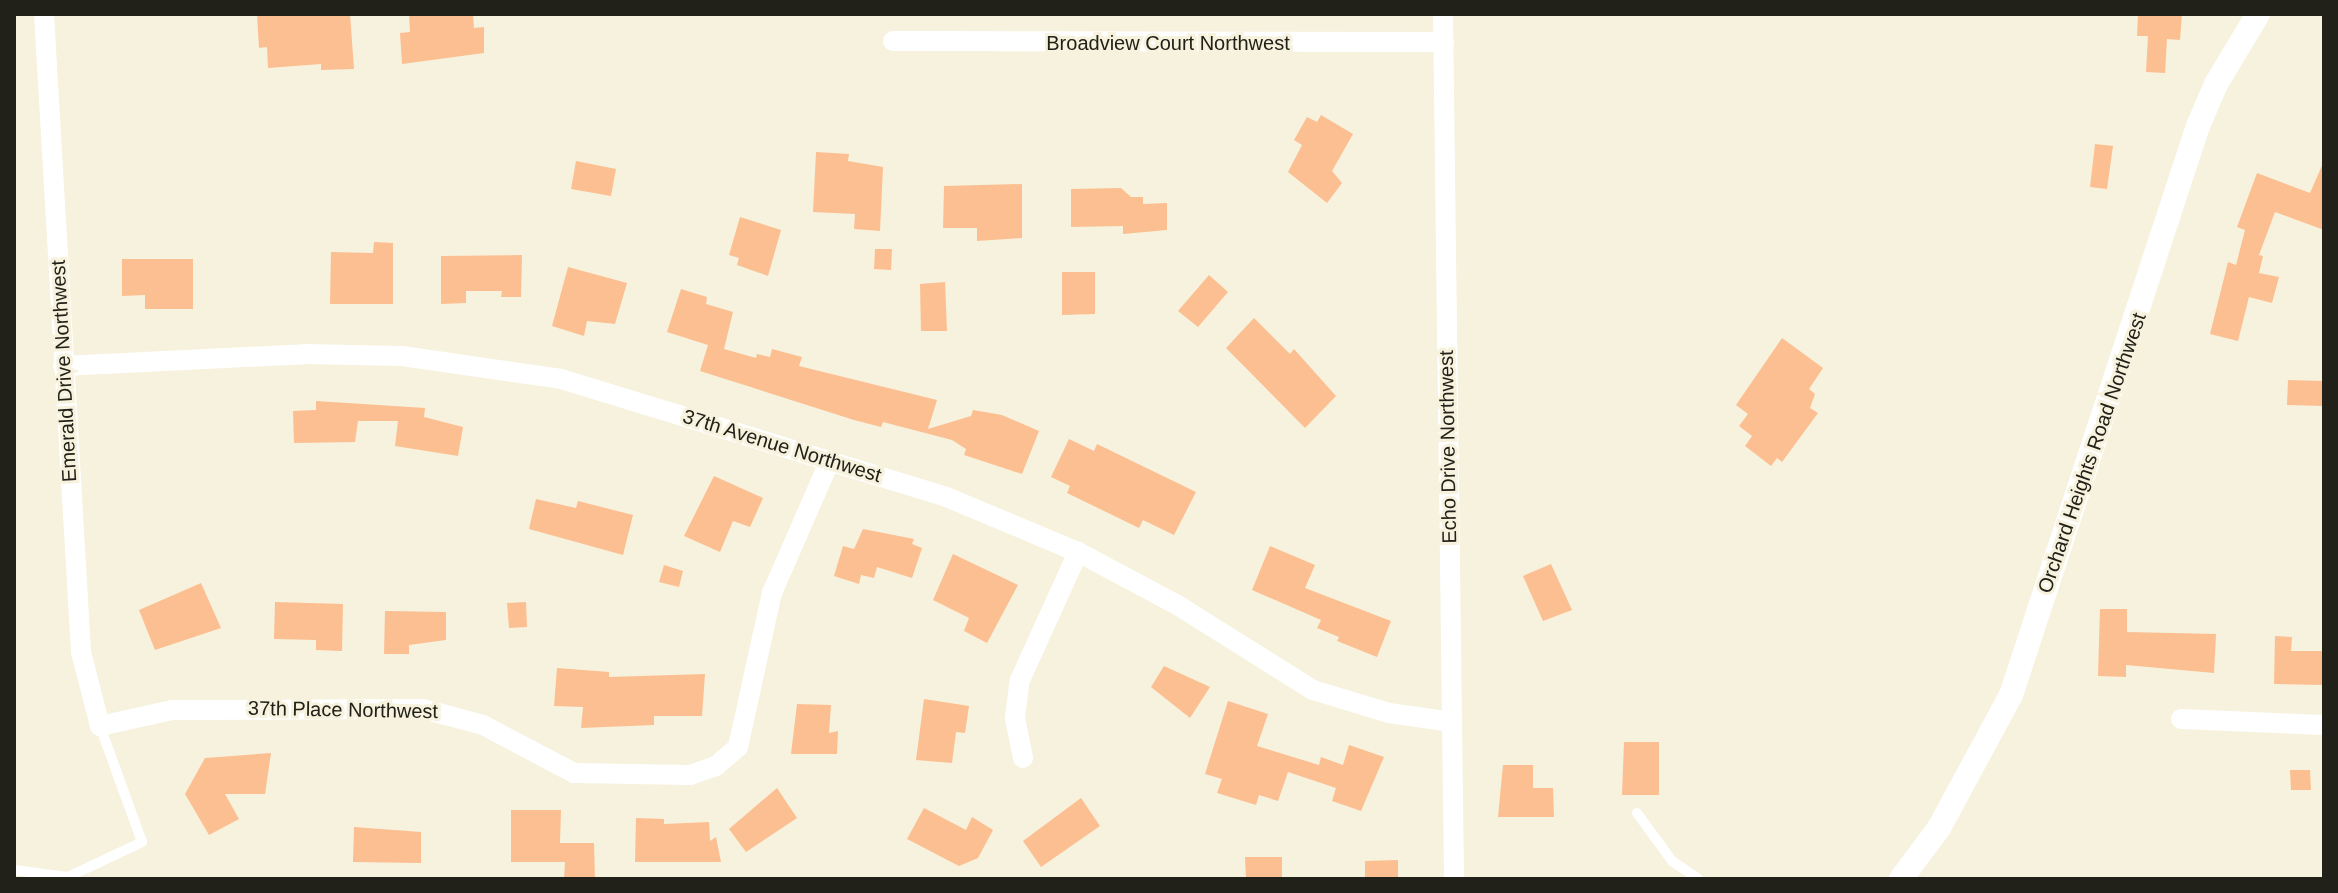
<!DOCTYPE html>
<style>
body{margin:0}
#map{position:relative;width:2338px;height:893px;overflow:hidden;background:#f6f2dd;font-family:Helvetica,sans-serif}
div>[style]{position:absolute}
.building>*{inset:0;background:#fcbf92}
.service>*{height:10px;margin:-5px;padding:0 5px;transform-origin:5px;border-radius:5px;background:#fff}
.minor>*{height:20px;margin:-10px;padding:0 10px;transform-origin:10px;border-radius:10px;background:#fff}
.tertiary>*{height:24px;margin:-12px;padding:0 12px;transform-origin:12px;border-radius:12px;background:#fff}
span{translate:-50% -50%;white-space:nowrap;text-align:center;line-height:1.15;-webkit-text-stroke:6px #f6f2dd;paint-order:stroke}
.street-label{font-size:20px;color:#222119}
.frame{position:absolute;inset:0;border:16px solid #222119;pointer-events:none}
</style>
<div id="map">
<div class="building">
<div style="clip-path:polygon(257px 14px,350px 14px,354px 69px,321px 70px,321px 64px,268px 68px,267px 47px,259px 48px)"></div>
<div style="clip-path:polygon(409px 14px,473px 14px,474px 28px,484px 27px,484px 53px,402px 64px,400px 33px,410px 32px)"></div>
<div style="clip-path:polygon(2138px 14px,2182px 14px,2180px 40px,2167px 39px,2165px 73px,2146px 72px,2148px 36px,2137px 36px)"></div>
<div style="clip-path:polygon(1321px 115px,1353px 134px,1332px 171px,1342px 183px,1327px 203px,1288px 172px,1302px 145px,1294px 140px,1307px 117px,1317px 122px)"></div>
<div style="clip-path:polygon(2095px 144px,2113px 146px,2107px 189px,2090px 187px)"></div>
<div style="clip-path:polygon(816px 152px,849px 154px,848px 161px,883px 167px,880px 231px,854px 229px,855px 214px,813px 212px)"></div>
<div style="clip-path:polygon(576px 161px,616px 169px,611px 196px,571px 189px)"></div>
<div style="clip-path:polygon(2324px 161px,2324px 230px,2275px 212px,2259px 255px,2263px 256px,2259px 273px,2279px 277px,2272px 303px,2249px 297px,2238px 341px,2210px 334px,2228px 262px,2236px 265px,2245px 230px,2237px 227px,2257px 173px,2310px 193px)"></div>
<div style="clip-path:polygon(1022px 184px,1022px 238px,977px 241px,977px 228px,943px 228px,944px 186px)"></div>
<div style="clip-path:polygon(1121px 188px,1131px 197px,1143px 197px,1143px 204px,1167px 203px,1167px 230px,1123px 234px,1123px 226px,1071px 227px,1071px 189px)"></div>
<div style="clip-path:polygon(740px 217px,781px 230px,768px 276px,737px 265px,739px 258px,729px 255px)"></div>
<div style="clip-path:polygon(374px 242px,393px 243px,393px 304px,330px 304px,331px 252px,373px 253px)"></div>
<div style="clip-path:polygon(875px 249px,892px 249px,891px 270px,874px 269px)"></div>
<div style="clip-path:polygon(522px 255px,521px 297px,501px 297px,502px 291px,466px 291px,466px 303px,441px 304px,441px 256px)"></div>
<div style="clip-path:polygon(122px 259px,193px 259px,193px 309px,145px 309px,145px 295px,122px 296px)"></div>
<div style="clip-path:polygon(568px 267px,627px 283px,615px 324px,587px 321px,584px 336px,552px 326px)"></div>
<div style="clip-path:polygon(1062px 272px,1095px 272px,1095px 314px,1062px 315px)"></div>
<div style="clip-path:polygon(1209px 275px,1228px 292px,1198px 327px,1178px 311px)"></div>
<div style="clip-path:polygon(945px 282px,947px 331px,921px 331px,920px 284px)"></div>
<div style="clip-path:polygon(681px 289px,707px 297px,706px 304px,733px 312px,724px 349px,756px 358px,757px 354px,770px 357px,772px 349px,802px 357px,799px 366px,937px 400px,928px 429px,971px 416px,973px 410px,1002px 415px,1039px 431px,1022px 474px,964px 455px,966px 449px,952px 440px,883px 422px,881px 427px,854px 420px,700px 371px,708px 345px,667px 332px)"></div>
<div style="clip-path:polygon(1254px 318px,1290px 354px,1294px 349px,1336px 396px,1305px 428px,1226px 348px)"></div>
<div style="clip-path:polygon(1782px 338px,1823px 368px,1809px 389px,1815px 394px,1810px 408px,1818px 413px,1782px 462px,1777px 458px,1771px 466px,1745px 446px,1752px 436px,1739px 426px,1748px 414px,1736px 405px)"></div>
<div style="clip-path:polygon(2288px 380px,2324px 381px,2324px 406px,2287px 405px)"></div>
<div style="clip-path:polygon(316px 401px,425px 408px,424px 417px,463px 427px,458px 456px,395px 446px,398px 421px,358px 421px,355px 442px,294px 443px,293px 411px,316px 410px)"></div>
<div style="clip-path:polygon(1069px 439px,1094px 451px,1097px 444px,1196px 492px,1174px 535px,1143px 520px,1139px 528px,1067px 493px,1070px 486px,1051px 477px)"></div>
<div style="clip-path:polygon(714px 476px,763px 498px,750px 527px,733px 521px,720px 552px,684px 536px)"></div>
<div style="clip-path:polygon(536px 499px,576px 508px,578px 501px,633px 515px,623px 555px,529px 529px)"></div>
<div style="clip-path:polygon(863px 529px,914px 539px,912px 544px,922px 548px,912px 578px,877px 567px,874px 578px,861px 575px,859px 584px,834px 576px,843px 546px,854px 549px)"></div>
<div style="clip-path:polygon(1270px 546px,1315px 565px,1305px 588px,1391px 621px,1377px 657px,1337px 641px,1339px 637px,1317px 628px,1321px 620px,1252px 590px)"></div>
<div style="clip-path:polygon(953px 554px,1018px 585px,987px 643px,964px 631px,969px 618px,933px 600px)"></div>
<div style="clip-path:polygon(1551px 564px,1572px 610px,1543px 621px,1523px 576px)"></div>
<div style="clip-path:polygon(664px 565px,683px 571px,679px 587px,659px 582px)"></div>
<div style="clip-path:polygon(201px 583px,221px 628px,155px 650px,139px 610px)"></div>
<div style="clip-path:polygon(275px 602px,343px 604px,342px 651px,316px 650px,316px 640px,274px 639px)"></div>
<div style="clip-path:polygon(526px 602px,527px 627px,509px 628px,507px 603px)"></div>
<div style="clip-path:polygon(2100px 609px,2127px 609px,2127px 632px,2216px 634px,2214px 673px,2126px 665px,2126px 677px,2098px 676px)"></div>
<div style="clip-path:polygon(385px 611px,446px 612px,446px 640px,409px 645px,409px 654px,384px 654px)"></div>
<div style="clip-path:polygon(2275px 636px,2292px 637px,2291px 651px,2324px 651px,2324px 685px,2274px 684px)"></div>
<div style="clip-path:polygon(1164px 666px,1210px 687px,1190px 718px,1151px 687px)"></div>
<div style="clip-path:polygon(557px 668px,609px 672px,609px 677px,705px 674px,702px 716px,654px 716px,654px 725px,581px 728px,583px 707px,554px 706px)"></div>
<div style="clip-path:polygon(924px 699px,969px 706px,965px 733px,956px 732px,952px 763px,916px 760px)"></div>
<div style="clip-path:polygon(1228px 701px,1268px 714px,1257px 746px,1319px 765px,1321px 757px,1343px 765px,1349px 745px,1384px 757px,1361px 811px,1332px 801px,1336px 788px,1288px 772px,1278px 801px,1259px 795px,1256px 805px,1217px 793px,1222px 779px,1205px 774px)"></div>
<div style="clip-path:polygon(797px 704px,831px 705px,829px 733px,838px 731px,837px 754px,791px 754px)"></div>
<div style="clip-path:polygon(1624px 742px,1659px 742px,1659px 795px,1622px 795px)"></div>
<div style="clip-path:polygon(271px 753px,265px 794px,225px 794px,239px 819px,209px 835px,185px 794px,205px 758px)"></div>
<div style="clip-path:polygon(1503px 765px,1533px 765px,1533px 788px,1553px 788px,1554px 817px,1498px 817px)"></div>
<div style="clip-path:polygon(2290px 770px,2310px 770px,2311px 790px,2291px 790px)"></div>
<div style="clip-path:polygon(777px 788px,797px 818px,746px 852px,729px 829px)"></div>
<div style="clip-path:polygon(1081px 798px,1100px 826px,1041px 867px,1023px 841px)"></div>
<div style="clip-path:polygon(924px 808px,966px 830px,972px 817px,993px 830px,978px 858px,959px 866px,907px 839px)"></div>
<div style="clip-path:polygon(511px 810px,561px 810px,560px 843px,594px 843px,595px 879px,564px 879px,565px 862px,511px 862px)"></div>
<div style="clip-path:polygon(636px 818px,664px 819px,664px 824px,709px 822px,710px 841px,716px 837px,721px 862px,635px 862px)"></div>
<div style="clip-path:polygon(354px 827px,421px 832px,421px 863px,353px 862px)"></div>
<div style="clip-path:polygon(1245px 857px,1282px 857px,1282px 879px,1246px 879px)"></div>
<div style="clip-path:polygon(1398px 860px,1398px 879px,1365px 879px,1365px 861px)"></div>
</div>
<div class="service">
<div style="left:1637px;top:813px;width:59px;rotate:53.9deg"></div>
<div style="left:1672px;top:861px;width:32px;rotate:34deg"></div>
<div style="left:14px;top:870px;width:54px;rotate:7.4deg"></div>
<div style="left:68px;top:877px;width:82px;rotate:-25.3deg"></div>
<div style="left:142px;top:842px;width:123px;rotate:-109.9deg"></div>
</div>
<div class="minor">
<div style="left:44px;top:14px;width:639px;rotate:86.68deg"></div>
<div style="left:81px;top:652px;width:76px;rotate:75.6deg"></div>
<div style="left:100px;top:726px;width:74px;rotate:-12.5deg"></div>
<div style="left:172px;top:710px;width:251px;rotate:-0.2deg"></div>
<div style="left:423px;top:709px;width:62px;rotate:14.9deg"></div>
<div style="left:483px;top:725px;width:103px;rotate:27.8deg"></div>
<div style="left:574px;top:773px;width:116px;rotate:1deg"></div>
<div style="left:690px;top:775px;width:28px;rotate:-19deg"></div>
<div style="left:716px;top:766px;width:29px;rotate:-41deg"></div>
<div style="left:738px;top:747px;width:158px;rotate:-77.6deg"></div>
<div style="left:772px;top:593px;width:145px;rotate:-66.4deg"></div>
<div style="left:1443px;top:14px;width:865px;rotate:89.27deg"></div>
<div style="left:893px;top:41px;width:551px;rotate:0.1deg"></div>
<div style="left:63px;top:366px;width:242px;rotate:-2.8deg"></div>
<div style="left:305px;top:354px;width:97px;rotate:1.2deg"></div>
<div style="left:402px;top:356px;width:161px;rotate:8.2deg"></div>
<div style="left:561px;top:379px;width:400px;rotate:17deg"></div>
<div style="left:944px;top:496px;width:145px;rotate:22.7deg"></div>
<div style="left:1078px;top:552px;width:115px;rotate:28.1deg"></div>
<div style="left:1179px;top:606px;width:158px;rotate:32.1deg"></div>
<div style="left:1313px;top:690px;width:79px;rotate:16.8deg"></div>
<div style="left:1389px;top:713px;width:64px;rotate:8.1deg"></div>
<div style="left:2181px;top:719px;width:143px;rotate:2.4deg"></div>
<div style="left:1023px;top:758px;width:41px;rotate:-101.3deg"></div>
<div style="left:1015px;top:718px;width:38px;rotate:-83deg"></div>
<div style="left:1020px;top:680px;width:141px;rotate:-65.6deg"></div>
</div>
<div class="tertiary">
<div style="left:1901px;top:879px;width:64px;rotate:-53.3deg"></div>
<div style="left:1939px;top:828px;width:151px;rotate:-61.6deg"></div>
<div style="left:2011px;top:695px;width:599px;rotate:-71.81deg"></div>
<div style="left:2198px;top:126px;width:46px;rotate:-66.8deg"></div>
<div style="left:2216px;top:84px;width:82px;rotate:-59deg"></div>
</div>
<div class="street-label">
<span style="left:1168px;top:43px">Broadview Court Northwest</span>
<span style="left:64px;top:371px;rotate:-93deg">Emerald Drive Northwest</span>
<span style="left:782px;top:446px;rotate:17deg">37th Avenue Northwest</span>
<span style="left:1448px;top:447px;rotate:-91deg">Echo Drive Northwest</span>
<span style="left:2092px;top:453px;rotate:-71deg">Orchard Heights Road Northwest</span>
<span style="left:343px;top:710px;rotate:1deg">37th Place Northwest</span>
</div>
<div class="frame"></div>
</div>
